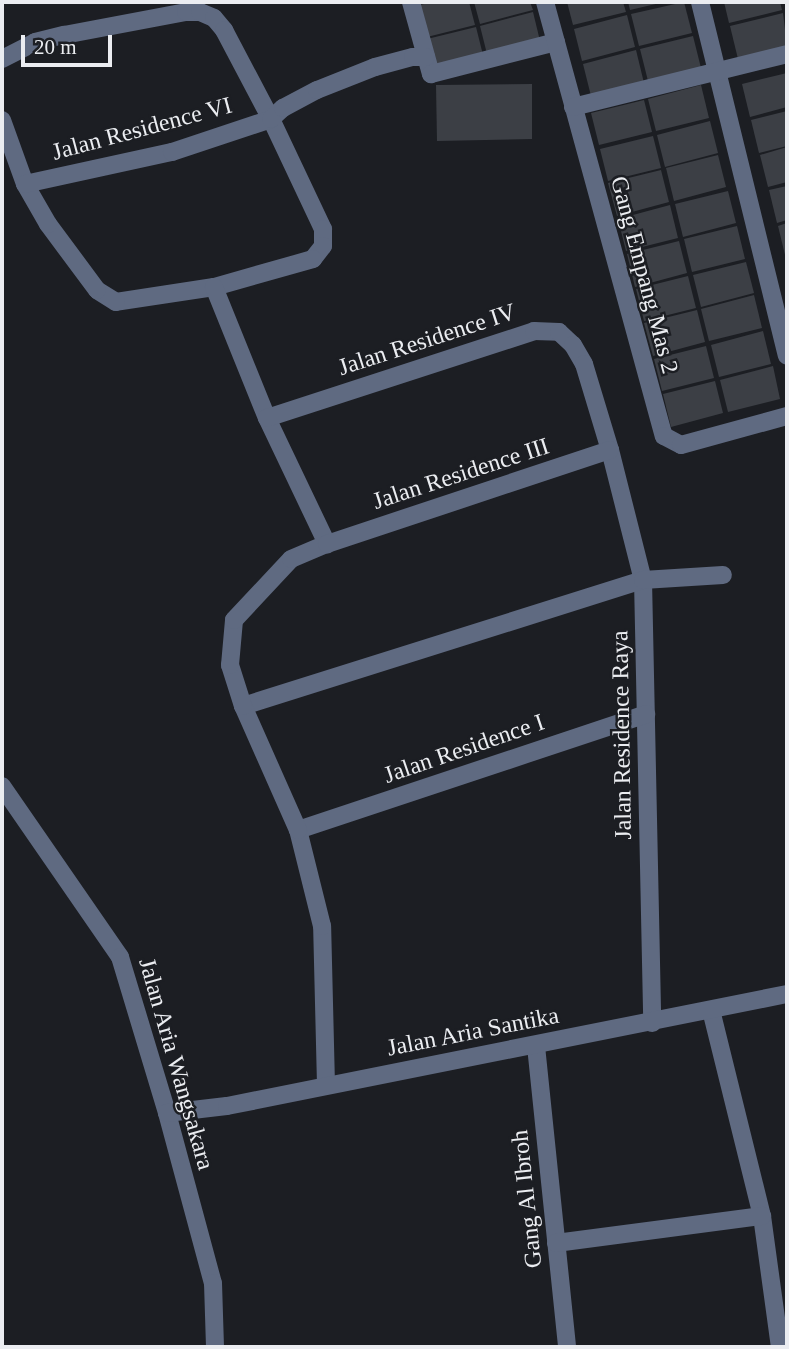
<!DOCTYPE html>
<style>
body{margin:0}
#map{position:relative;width:789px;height:1349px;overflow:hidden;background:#1c1e23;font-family:"Times New Roman",serif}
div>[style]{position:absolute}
.building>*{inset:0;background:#3c3f45}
.minor>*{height:18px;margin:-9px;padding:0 9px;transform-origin:9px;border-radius:9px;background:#5f6a81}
span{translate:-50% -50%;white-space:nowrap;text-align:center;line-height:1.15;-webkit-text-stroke:5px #1c1e23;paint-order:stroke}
.street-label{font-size:24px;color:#ebedf1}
.frame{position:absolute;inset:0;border:4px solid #ebedf1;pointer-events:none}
.scale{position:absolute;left:21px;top:35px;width:91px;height:32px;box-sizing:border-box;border:4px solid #ebedf1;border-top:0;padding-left:9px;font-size:21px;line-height:24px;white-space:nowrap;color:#ebedf1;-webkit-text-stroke:5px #1c1e23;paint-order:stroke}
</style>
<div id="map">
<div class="building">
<div style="clip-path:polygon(433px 2px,469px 2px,475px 25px,423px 38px,415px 6px)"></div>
<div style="clip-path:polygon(474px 2px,530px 2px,533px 10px,480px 24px)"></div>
<div style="clip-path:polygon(567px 2px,623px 2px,626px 12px,573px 25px)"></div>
<div style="clip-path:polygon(628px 2px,660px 2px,660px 3px,630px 10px)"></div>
<div style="clip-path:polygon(684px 2px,692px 33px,639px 46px,631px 14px)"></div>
<div style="clip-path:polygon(724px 2px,780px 2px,782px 10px,729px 23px)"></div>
<div style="clip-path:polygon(533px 12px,541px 45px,488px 58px,480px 26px)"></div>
<div style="clip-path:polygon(783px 13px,787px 46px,738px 59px,730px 26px)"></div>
<div style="clip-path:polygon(627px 15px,635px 47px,582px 61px,574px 29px)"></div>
<div style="clip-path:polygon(476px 27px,484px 59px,432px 73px,423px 40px)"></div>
<div style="clip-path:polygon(693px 36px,701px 68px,648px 81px,640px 49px)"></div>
<div style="clip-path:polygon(636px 50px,644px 83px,591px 96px,583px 64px)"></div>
<div style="clip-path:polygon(787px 73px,787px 107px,750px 117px,742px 84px)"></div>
<div style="clip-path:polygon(532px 84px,532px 139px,437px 141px,436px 85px)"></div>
<div style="clip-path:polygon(701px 85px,709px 118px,656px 131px,648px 99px)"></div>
<div style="clip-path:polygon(644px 100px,652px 132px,599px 145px,591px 113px)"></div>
<div style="clip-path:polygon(787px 111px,787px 146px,759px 153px,751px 120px)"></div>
<div style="clip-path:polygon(710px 121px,718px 153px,665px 167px,657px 135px)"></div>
<div style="clip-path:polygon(653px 136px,661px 168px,608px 181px,600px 149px)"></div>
<div style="clip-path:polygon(787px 147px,787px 182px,768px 187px,760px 155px)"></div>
<div style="clip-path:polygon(718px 155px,726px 187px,674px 201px,666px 168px)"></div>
<div style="clip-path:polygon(661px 170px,669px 202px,617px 216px,608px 183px)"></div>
<div style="clip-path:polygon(787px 186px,787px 220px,777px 223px,769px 190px)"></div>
<div style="clip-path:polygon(728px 191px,736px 223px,683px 237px,675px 204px)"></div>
<div style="clip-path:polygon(670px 205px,678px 238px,626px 251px,618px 219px)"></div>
<div style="clip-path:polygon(787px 223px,787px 259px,786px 259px,778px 226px)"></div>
<div style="clip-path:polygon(737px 226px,745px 259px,692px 272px,684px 239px)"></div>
<div style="clip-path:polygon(679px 241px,687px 273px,635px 287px,627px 254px)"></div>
<div style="clip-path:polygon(746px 262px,754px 293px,701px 307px,693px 275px)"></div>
<div style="clip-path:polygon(688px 276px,696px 308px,644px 321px,636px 289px)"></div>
<div style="clip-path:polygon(754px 295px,762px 328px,709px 341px,701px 309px)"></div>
<div style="clip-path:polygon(697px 310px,705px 342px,653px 356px,644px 323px)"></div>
<div style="clip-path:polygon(763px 331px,771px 364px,719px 377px,711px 345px)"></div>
<div style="clip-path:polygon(706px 346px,714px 378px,662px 391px,654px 359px)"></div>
<div style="clip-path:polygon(773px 366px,780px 399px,728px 412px,720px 380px)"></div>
<div style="clip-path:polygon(715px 381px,723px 413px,671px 427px,663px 394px)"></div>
</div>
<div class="minor">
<div style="left:411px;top:2px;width:75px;rotate:74.5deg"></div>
<div style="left:431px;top:74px;width:129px;rotate:-14.4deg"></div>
<div style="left:545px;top:2px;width:450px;rotate:74.7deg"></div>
<div style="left:664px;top:436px;width:19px;rotate:28deg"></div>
<div style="left:681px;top:445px;width:110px;rotate:-15.3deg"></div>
<div style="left:700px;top:2px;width:364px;rotate:76.2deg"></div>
<div style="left:2px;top:59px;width:37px;rotate:-27deg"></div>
<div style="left:35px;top:42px;width:30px;rotate:-14deg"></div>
<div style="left:64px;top:35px;width:124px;rotate:-10.7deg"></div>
<div style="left:186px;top:12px;width:14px"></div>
<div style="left:200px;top:12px;width:15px;rotate:23deg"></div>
<div style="left:214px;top:18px;width:16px;rotate:50deg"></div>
<div style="left:224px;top:30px;width:101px;rotate:62.2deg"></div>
<div style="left:271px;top:119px;width:122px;rotate:64.7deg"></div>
<div style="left:323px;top:229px;width:17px;rotate:90deg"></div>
<div style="left:323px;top:246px;width:16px;rotate:128deg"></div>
<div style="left:313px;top:259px;width:103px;rotate:164.2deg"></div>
<div style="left:214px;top:287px;width:99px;rotate:171.3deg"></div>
<div style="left:116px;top:302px;width:22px;rotate:-148deg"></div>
<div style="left:97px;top:290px;width:82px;rotate:-126.6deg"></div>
<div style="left:48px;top:224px;width:46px;rotate:-119.9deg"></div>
<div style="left:25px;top:184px;width:68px;rotate:-109.8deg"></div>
<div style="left:573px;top:107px;width:220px;rotate:-13.9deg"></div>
<div style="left:25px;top:184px;width:150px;rotate:-12.3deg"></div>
<div style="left:172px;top:152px;width:104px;rotate:-18.4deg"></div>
<div style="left:271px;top:119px;width:16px;rotate:-43deg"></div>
<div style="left:283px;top:108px;width:38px;rotate:-28deg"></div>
<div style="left:317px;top:90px;width:62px;rotate:-21.6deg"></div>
<div style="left:375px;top:67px;width:39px;rotate:-15deg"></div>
<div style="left:413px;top:57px;width:13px"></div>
<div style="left:214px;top:287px;width:141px;rotate:68deg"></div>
<div style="left:267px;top:418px;width:140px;rotate:64.5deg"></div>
<div style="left:267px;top:418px;width:281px;rotate:-18deg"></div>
<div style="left:534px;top:331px;width:25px;rotate:2deg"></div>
<div style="left:559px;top:332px;width:19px;rotate:43deg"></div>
<div style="left:573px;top:345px;width:22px;rotate:60deg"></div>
<div style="left:584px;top:364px;width:90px;rotate:73.2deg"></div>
<div style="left:610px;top:450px;width:134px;rotate:75.8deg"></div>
<div style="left:643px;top:580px;width:443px;rotate:88.8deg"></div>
<div style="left:243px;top:706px;width:419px;rotate:-17.5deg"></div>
<div style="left:643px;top:580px;width:80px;rotate:-3.6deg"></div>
<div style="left:2px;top:786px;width:208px;rotate:55.4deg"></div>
<div style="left:120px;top:957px;width:163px;rotate:73.2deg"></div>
<div style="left:167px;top:1113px;width:176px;rotate:74.9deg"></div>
<div style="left:213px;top:1283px;width:64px;rotate:88.2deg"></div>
<div style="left:298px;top:830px;width:367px;rotate:-18.4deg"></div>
<div style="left:711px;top:1010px;width:212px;rotate:76.1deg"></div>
<div style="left:762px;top:1216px;width:132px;rotate:82.2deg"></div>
<div style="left:536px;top:1046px;width:303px;rotate:84.1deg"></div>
<div style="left:326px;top:1085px;width:159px;rotate:-91.4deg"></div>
<div style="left:322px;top:926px;width:99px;rotate:-104deg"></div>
<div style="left:298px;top:830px;width:136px;rotate:-113.9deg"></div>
<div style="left:243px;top:706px;width:43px;rotate:-107.6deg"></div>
<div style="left:230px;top:665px;width:45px;rotate:-84.9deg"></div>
<div style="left:234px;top:620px;width:83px;rotate:-46.9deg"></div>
<div style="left:291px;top:559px;width:39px;rotate:-23deg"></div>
<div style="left:327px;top:544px;width:298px;rotate:-18.4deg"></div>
<div style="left:167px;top:1113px;width:60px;rotate:-6.7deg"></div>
<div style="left:227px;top:1106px;width:571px;rotate:-11.31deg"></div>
<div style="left:556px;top:1243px;width:208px;rotate:-7.5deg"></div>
</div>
<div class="street-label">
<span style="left:142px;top:129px;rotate:-15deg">Jalan Residence VI</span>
<span style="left:644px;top:275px;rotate:75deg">Gang Empang Mas 2</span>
<span style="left:427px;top:340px;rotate:-18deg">Jalan Residence IV</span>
<span style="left:461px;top:474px;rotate:-18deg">Jalan Residence III</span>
<span style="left:622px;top:735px;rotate:-91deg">Jalan Residence Raya</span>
<span style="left:464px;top:749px;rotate:-19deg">Jalan Residence I</span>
<span style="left:473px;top:1032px;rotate:-11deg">Jalan Aria Santika</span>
<span style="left:176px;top:1064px;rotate:74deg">Jalan Aria Wangsakara</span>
<span style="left:527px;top:1199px;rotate:-96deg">Gang Al Ibroh</span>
</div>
<div class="frame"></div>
<div class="scale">20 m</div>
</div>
